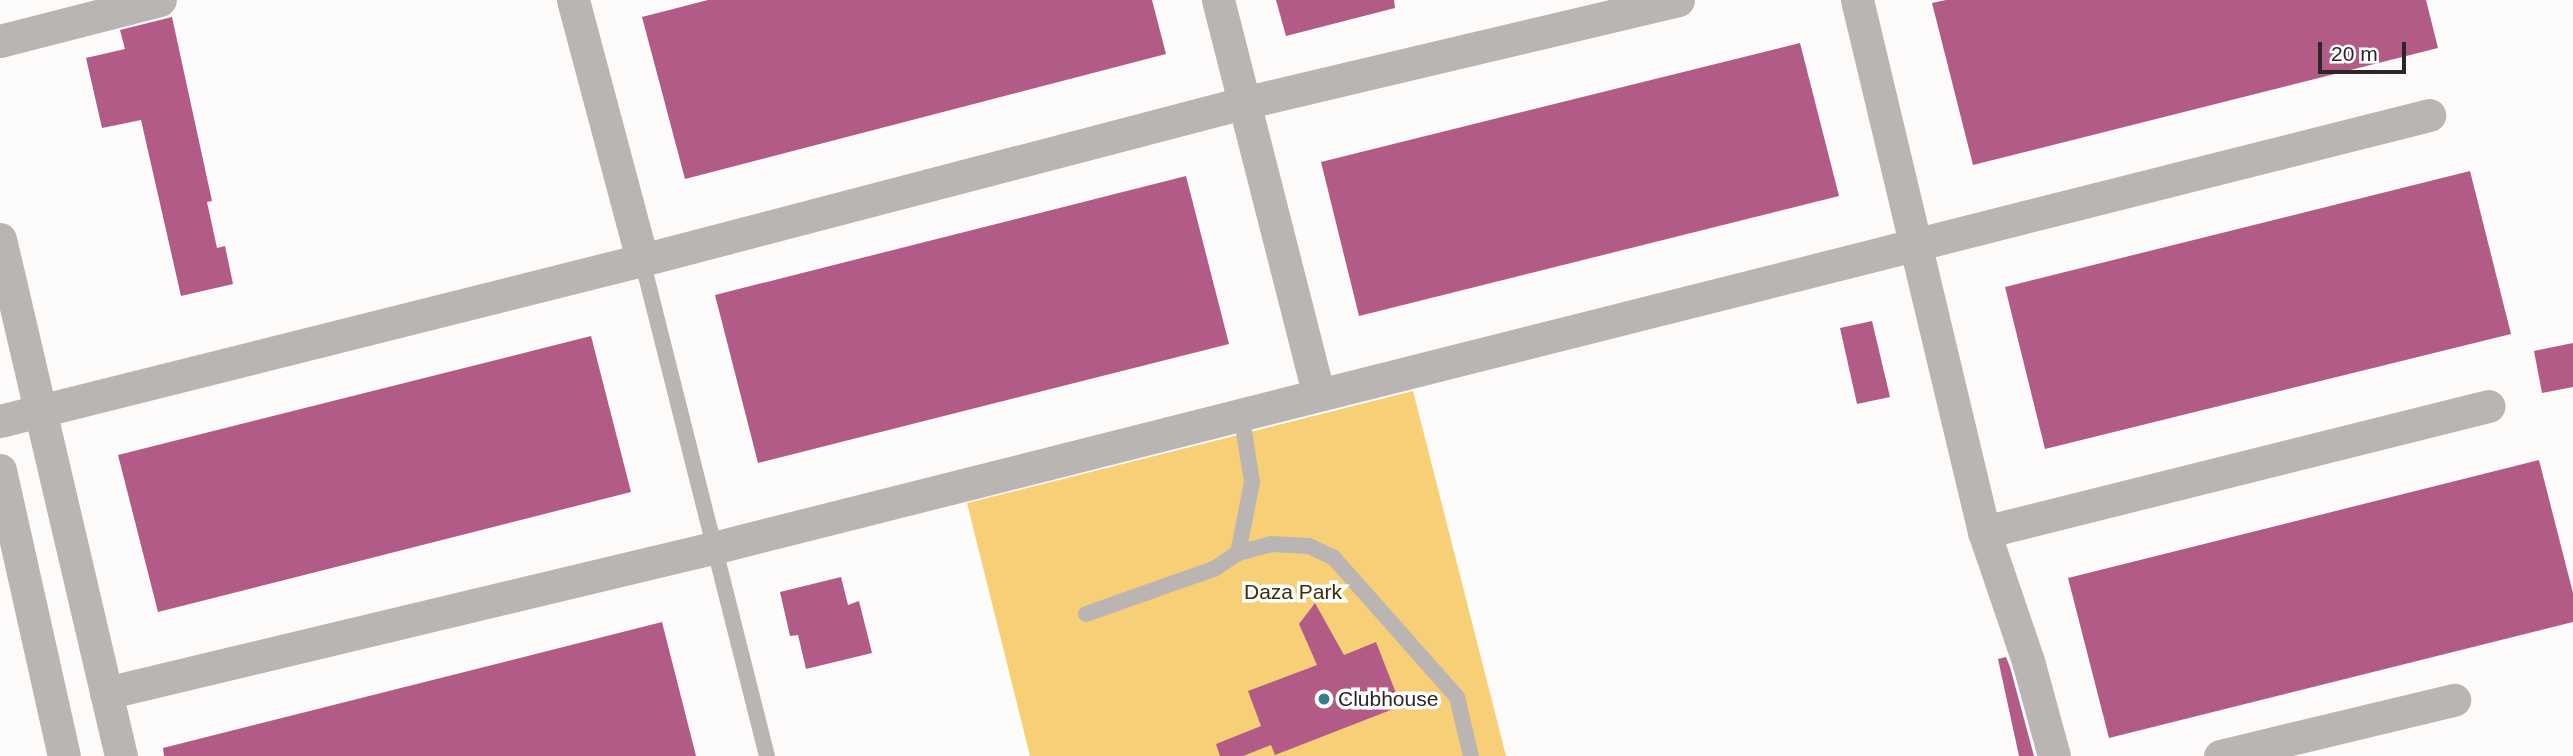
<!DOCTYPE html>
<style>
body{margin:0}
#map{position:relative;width:2573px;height:756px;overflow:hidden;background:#fefbfb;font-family:Helvetica,sans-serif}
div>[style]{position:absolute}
.green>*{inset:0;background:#f7cf77}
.building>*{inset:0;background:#b35b87}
.service>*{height:16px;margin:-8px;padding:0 8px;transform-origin:8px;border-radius:8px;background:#bab5b2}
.minor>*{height:33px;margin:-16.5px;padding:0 16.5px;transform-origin:16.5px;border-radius:16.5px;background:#bab5b2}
.dots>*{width:19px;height:19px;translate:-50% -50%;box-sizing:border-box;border:4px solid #fff;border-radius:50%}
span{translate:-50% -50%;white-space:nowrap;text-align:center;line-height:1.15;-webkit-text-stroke:7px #fff;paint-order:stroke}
.park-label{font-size:21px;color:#3f2e02}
.poi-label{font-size:21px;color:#2c2726}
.left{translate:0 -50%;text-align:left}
.scale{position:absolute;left:2318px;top:42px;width:88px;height:32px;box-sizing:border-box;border:4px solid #2c2726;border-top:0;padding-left:9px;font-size:21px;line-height:24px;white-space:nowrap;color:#2c2726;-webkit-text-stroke:5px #fff;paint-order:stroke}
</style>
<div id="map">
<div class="green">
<div style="clip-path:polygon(1413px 391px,1506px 756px,1030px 756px,967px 503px)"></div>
</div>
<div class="building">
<div style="clip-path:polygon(708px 0,1152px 0,1166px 54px,685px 179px,642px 17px)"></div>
<div style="clip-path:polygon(1276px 0,1394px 0,1395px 8px,1286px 36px)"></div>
<div style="clip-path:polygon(1946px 0,2426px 0,2438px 48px,1973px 165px,1932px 3px)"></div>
<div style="clip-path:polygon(172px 17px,212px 201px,207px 202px,217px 248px,225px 246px,233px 284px,181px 296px,141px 120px,102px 128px,86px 58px,125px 49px,120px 30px)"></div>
<div style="clip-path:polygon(1800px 43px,1839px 196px,1359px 316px,1321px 162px)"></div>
<div style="clip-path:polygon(2470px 171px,2511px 334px,2045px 449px,2005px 287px)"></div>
<div style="clip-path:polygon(1186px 176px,1229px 344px,758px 463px,715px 295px)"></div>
<div style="clip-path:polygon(1872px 321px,1890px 397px,1857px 404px,1840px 328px)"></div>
<div style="clip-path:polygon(591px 336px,631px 492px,158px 612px,118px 455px)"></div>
<div style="clip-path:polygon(2573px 343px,2573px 387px,2542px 393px,2534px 351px)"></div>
<div style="clip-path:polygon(2539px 460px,2573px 593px,2573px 622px,2109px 738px,2068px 578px)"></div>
<div style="clip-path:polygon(841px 577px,848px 605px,859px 601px,872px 653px,806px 669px,798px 635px,790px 636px,780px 592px)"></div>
<div style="clip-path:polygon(1315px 603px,1344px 655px,1376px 642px,1401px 706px,1275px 755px,1271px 745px,1243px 756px,1220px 756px,1216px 744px,1261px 726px,1248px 691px,1317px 665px,1299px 624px)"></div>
<div style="clip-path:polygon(662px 622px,696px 756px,164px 756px,163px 748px)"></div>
<div style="clip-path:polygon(2006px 657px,2010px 667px,2034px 756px,2019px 756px,1998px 659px)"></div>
</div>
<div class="service">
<div style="left:642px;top:260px;width:512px;rotate:75.86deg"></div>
<div style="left:1238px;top:553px;width:34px;rotate:-15deg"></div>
<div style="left:1271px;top:544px;width:38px;rotate:3deg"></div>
<div style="left:1309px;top:546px;width:26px;rotate:25deg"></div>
<div style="left:1333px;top:557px;width:187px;rotate:48.5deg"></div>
<div style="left:1457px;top:697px;width:61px;rotate:76.7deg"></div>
<div style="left:1086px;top:614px;width:136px;rotate:-19.4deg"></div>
<div style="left:1214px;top:569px;width:29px;rotate:-34deg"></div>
<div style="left:1238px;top:553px;width:72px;rotate:-78.8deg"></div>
<div style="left:1252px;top:482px;width:70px;rotate:-99.1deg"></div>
</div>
<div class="minor">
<div style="left:573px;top:0;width:269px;rotate:75.1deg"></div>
<div style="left:1218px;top:0;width:406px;rotate:75.7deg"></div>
<div style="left:1857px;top:0;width:547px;rotate:76.57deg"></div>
<div style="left:0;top:41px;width:165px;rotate:-14.4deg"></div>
<div style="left:0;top:239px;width:531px;rotate:76.83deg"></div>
<div style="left:0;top:421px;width:662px;rotate:-14.08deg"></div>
<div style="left:642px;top:260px;width:621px;rotate:-14.64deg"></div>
<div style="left:1243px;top:103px;width:447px;rotate:-13.3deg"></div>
<div style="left:0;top:470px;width:293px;rotate:77.4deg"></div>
<div style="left:106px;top:693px;width:628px;rotate:-13.44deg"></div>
<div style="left:717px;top:547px;width:1766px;rotate:-14.16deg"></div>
<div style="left:2054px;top:756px;width:98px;rotate:-105.3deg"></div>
<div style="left:2028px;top:661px;width:136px;rotate:-108.8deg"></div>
<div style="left:1984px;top:532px;width:520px;rotate:-14.01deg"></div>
<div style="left:2220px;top:756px;width:241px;rotate:-13.5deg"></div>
</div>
<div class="dots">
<div style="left:1324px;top:699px;background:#3c7b90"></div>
</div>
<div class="park-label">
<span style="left:1293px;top:592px">Daza Park</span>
</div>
<div class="poi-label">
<span class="left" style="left:1338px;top:699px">Clubhouse</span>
</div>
<div class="scale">20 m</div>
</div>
